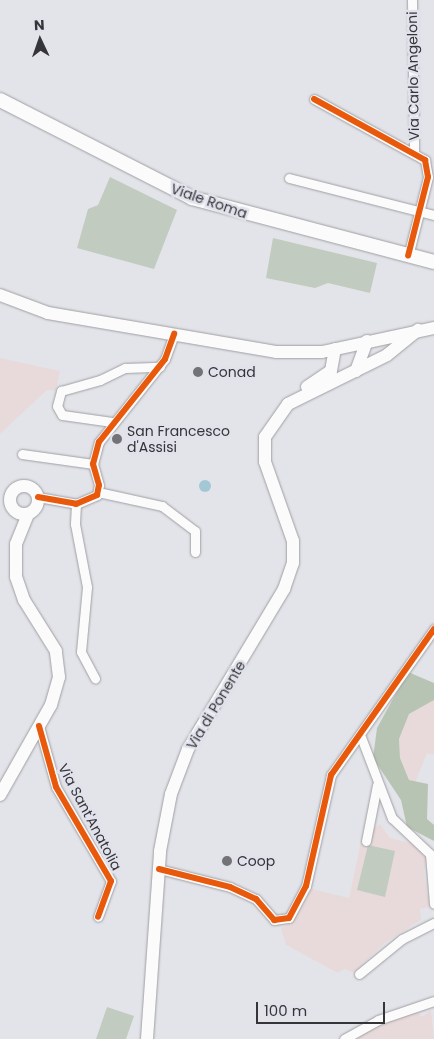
<!DOCTYPE html>
<style>
body{margin:0}
#map{position:relative;width:434px;height:1039px;overflow:hidden;background:#e3e4e9;font-family:Poppins,sans-serif}
div>[style]{position:absolute}
.education>*{inset:0;background:#e8dada}
.green>*{inset:0;background:#c2cbc0}
.forest>*{inset:0;background:#b7c4b3}
.water>*{inset:0;background:#a3c7d4}
.round{border-radius:50%}
.roads{filter:drop-shadow(0 0 1px #9f9fa3) drop-shadow(0 0 1px #9f9fa3)}
.minor>*{height:9px;margin:-4.5px;padding:0 4.5px;transform-origin:4.5px;border-radius:4.5px;background:#fbfbfc}
.secondary>*{height:12px;margin:-6px;padding:0 6px;transform-origin:6px;border-radius:6px;background:#fbfbfc}
.secondary>.ring{margin:-6px;padding:0;box-sizing:content-box;background:none;border:12px solid #fbfbfc;border-radius:50%}
.primary>*{height:14px;margin:-7px;padding:0 7px;transform-origin:7px;border-radius:7px;background:#fbfbfc}
.cycleway>*{height:6px;margin:-3px;padding:0 3px;transform-origin:3px;border-radius:3px;background:#e8590c}
.dots>*{width:14px;height:14px;translate:-50% -50%;box-sizing:border-box;border:2px solid #e1e2eb;border-radius:50%}
span{translate:-50% -50%;white-space:nowrap;text-align:center;line-height:1.15;-webkit-text-stroke:5px #e1e2eb;paint-order:stroke}
.street-label{font-size:14px;color:#353539}
.poi-label{font-size:14px;color:#353539}
.left{translate:0 -50%;text-align:left}
.north{position:absolute;left:15px;top:15px;width:50px;height:50px;-webkit-text-stroke:4px #e1e2eb;paint-order:stroke;rotate:357deg;font-size:14px;font-weight:700;line-height:20px;text-align:center;color:#353539}
.north::after{content:'';display:block;margin:auto;width:18px;height:22px;background:#353539;clip-path:polygon(50% 0,100% 100%,50% 72%,0 100%)}
.scale{position:absolute;left:256px;top:1002px;width:129px;height:22px;box-sizing:border-box;border:2px solid #353539;border-top:0;padding-left:6px;font-size:15px;line-height:18px;white-space:nowrap;color:#353539;-webkit-text-stroke:4px #e1e2eb;paint-order:stroke}
</style>
<div id="map">
<div class="education">
<div style="clip-path:polygon(0 358px,60px 371px,56px 391px,47px 390px,0 434px)"></div>
<div style="clip-path:polygon(434px 700px,434px 755px,427px 753px,415px 783px,409px 780px,400px 758px,399px 739px,409px 714px)"></div>
<div style="clip-path:polygon(380px 824px,390px 838px,418px 845px,427px 853px,424px 874px,430px 907px,420px 909px,421px 920px,386px 942px,353px 973px,345px 969px,338px 973px,286px 945px,281px 928px,292px 923px,312px 889px,349px 898px,361px 841px,369px 842px,371px 831px)"></div>
<div style="clip-path:polygon(417px 1010px,422px 1017px,431px 1010px,434px 1039px,352px 1039px)"></div>
</div>
<div class="green">
<div style="clip-path:polygon(110px 177px,177px 210px,154px 269px,77px 248px,88px 209px,98px 205px)"></div>
<div style="clip-path:polygon(273px 238px,377px 263px,370px 293px,328px 283px,315px 288px,266px 278px)"></div>
<div style="clip-path:polygon(368px 845px,395px 851px,385px 897px,357px 890px)"></div>
<div style="clip-path:polygon(107px 1007px,134px 1016px,126px 1039px,96px 1039px)"></div>
</div>
<div class="forest">
<div style="clip-path:polygon(408px 672px,434px 683px,434px 700px,409px 714px,399px 739px,400px 758px,409px 780px,428px 784px,427px 819px,434px 825px,434px 841px,407px 827px,401px 800px,373px 758px,377px 728px)"></div>
</div>
<div class="water">
<div class="round" style="left:199px;top:480px;width:12px;height:12px"></div>
</div>
<div class="roads">
<div class="minor">
<div style="left:412px;top:0;width:152px;rotate:89.2deg"></div>
<div style="left:314px;top:99px;width:127px;rotate:28.8deg"></div>
<div style="left:425px;top:160px;width:17px;rotate:80deg"></div>
<div style="left:428px;top:177px;width:81px;rotate:104.2deg"></div>
<div style="left:289px;top:178px;width:150px;rotate:14.3deg"></div>
<div style="left:112px;top:422px;width:50px;rotate:-172deg"></div>
<div style="left:62px;top:415px;width:10px;rotate:-119deg"></div>
<div style="left:57px;top:406px;width:16px;rotate:-75deg"></div>
<div style="left:61px;top:391px;width:41px;rotate:-15.8deg"></div>
<div style="left:100px;top:380px;width:28px;rotate:-26deg"></div>
<div style="left:125px;top:368px;width:35px;rotate:-2deg"></div>
<div style="left:22px;top:454px;width:72px;rotate:8deg"></div>
<div style="left:98px;top:492px;width:66px;rotate:12.3deg"></div>
<div style="left:162px;top:506px;width:41px;rotate:37.1deg"></div>
<div style="left:195px;top:531px;width:21px;rotate:90deg"></div>
<div style="left:38px;top:497px;width:39px;rotate:10deg"></div>
<div style="left:76px;top:504px;width:23px;rotate:-23deg"></div>
<div style="left:97px;top:495px;width:10px;rotate:-79deg"></div>
<div style="left:99px;top:485px;width:22px;rotate:-106deg"></div>
<div style="left:93px;top:464px;width:23px;rotate:-75deg"></div>
<div style="left:99px;top:442px;width:106px;rotate:-51.5deg"></div>
<div style="left:165px;top:359px;width:27px;rotate:-70deg"></div>
<div style="left:76px;top:504px;width:20px;rotate:93deg"></div>
<div style="left:75px;top:524px;width:64px;rotate:79.2deg"></div>
<div style="left:87px;top:587px;width:65px;rotate:95.3deg"></div>
<div style="left:81px;top:652px;width:30px;rotate:62deg"></div>
<div style="left:39px;top:726px;width:63px;rotate:74.4deg"></div>
<div style="left:56px;top:787px;width:109px;rotate:59.7deg"></div>
<div style="left:111px;top:881px;width:38px;rotate:110deg"></div>
<div style="left:361px;top:737px;width:87px;rotate:69.1deg"></div>
<div style="left:392px;top:818px;width:52px;rotate:43.5deg"></div>
<div style="left:430px;top:854px;width:50px;rotate:85.4deg"></div>
<div style="left:366px;top:841px;width:57px;rotate:-78.9deg"></div>
<div style="left:159px;top:869px;width:73px;rotate:14.2deg"></div>
<div style="left:230px;top:887px;width:29px;rotate:25deg"></div>
<div style="left:256px;top:899px;width:28px;rotate:49deg"></div>
<div style="left:274px;top:920px;width:15px;rotate:-8deg"></div>
<div style="left:289px;top:918px;width:36px;rotate:-62deg"></div>
<div style="left:306px;top:886px;width:114px;rotate:-77.3deg"></div>
<div style="left:331px;top:775px;width:179px;rotate:-54.8deg"></div>
<div style="left:359px;top:974px;width:55px;rotate:-39.1deg"></div>
<div style="left:402px;top:939px;width:36px;rotate:-27deg"></div>
<div style="left:344px;top:1039px;width:39px;rotate:-29deg"></div>
<div style="left:378px;top:1020px;width:59px;rotate:-18.7deg"></div>
</div>
<div class="secondary">
<div style="left:0;top:295px;width:51px;rotate:20.6deg"></div>
<div style="left:48px;top:313px;width:231px;rotate:9.7deg"></div>
<div style="left:276px;top:352px;width:46px"></div>
<div style="left:322px;top:352px;width:115px;rotate:-12.1deg"></div>
<div style="left:356px;top:371px;width:32px;rotate:-70deg"></div>
<div style="left:307px;top:387px;width:29px;rotate:-34deg"></div>
<div style="left:331px;top:371px;width:22px;rotate:-80deg"></div>
<div class="ring" style="left:10px;top:486px;width:16px;height:16px"></div>
<div style="left:0;top:795px;width:103px;rotate:-60.5deg"></div>
<div style="left:51px;top:705px;width:29px;rotate:-74deg"></div>
<div style="left:59px;top:677px;width:26px;rotate:-97deg"></div>
<div style="left:56px;top:651px;width:60px;rotate:-122.1deg"></div>
<div style="left:24px;top:600px;width:24px;rotate:-109deg"></div>
<div style="left:16px;top:577px;width:33px;rotate:-90deg"></div>
<div style="left:16px;top:544px;width:32px;rotate:-68deg"></div>
<div style="left:147px;top:1039px;width:188px;rotate:-86deg"></div>
<div style="left:160px;top:851px;width:58px;rotate:-79.1deg"></div>
<div style="left:171px;top:794px;width:48px;rotate:-69.3deg"></div>
<div style="left:188px;top:749px;width:187px;rotate:-59deg"></div>
<div style="left:284px;top:589px;width:28px;rotate:-71deg"></div>
<div style="left:293px;top:563px;width:22px;rotate:-90deg"></div>
<div style="left:293px;top:541px;width:84px;rotate:-109.5deg"></div>
<div style="left:265px;top:462px;width:25px;rotate:-90deg"></div>
<div style="left:265px;top:437px;width:40px;rotate:-55.1deg"></div>
<div style="left:288px;top:404px;width:110px;rotate:-26.3deg"></div>
<div style="left:387px;top:355px;width:40px;rotate:-39deg"></div>
</div>
<div class="primary">
<div style="left:0;top:100px;width:216px;rotate:27deg"></div>
<div style="left:192px;top:198px;width:250px;rotate:14.8deg"></div>
</div>
</div>
<div class="cycleway">
<div style="left:314px;top:99px;width:127px;rotate:28.8deg"></div>
<div style="left:425px;top:160px;width:17px;rotate:80deg"></div>
<div style="left:428px;top:177px;width:81px;rotate:104.2deg"></div>
<div style="left:38px;top:497px;width:39px;rotate:10deg"></div>
<div style="left:76px;top:504px;width:23px;rotate:-23deg"></div>
<div style="left:97px;top:495px;width:10px;rotate:-79deg"></div>
<div style="left:99px;top:485px;width:22px;rotate:-106deg"></div>
<div style="left:93px;top:464px;width:23px;rotate:-75deg"></div>
<div style="left:99px;top:442px;width:106px;rotate:-51.5deg"></div>
<div style="left:165px;top:359px;width:27px;rotate:-70deg"></div>
<div style="left:39px;top:726px;width:63px;rotate:74.4deg"></div>
<div style="left:56px;top:787px;width:109px;rotate:59.7deg"></div>
<div style="left:111px;top:881px;width:38px;rotate:110deg"></div>
<div style="left:159px;top:869px;width:73px;rotate:14.2deg"></div>
<div style="left:230px;top:887px;width:29px;rotate:25deg"></div>
<div style="left:256px;top:899px;width:28px;rotate:49deg"></div>
<div style="left:274px;top:920px;width:15px;rotate:-8deg"></div>
<div style="left:289px;top:918px;width:36px;rotate:-62deg"></div>
<div style="left:306px;top:886px;width:114px;rotate:-77.3deg"></div>
<div style="left:331px;top:775px;width:179px;rotate:-54.8deg"></div>
</div>
<div class="dots">
<div style="left:198px;top:372px;background:#727277"></div>
<div style="left:117px;top:439px;background:#727277"></div>
<div style="left:227px;top:861px;background:#727277"></div>
</div>
<div class="street-label">
<span style="left:413px;top:76px;rotate:-91deg">Via Carlo Angeloni</span>
<span style="left:209px;top:201px;rotate:19deg">Viale Roma</span>
<span style="left:216px;top:705px;rotate:-59deg">Via di Ponente</span>
<span style="left:90px;top:817px;rotate:62deg">Via Sant'Anatolia</span>
</div>
<div class="poi-label">
<span class="left" style="left:208px;top:372px">Conad</span>
<span class="left" style="left:127px;top:439px">San Francesco<br>d'Assisi</span>
<span class="left" style="left:237px;top:861px">Coop</span>
</div>
<div class="north">N</div>
<div class="scale">100 m</div>
</div>
